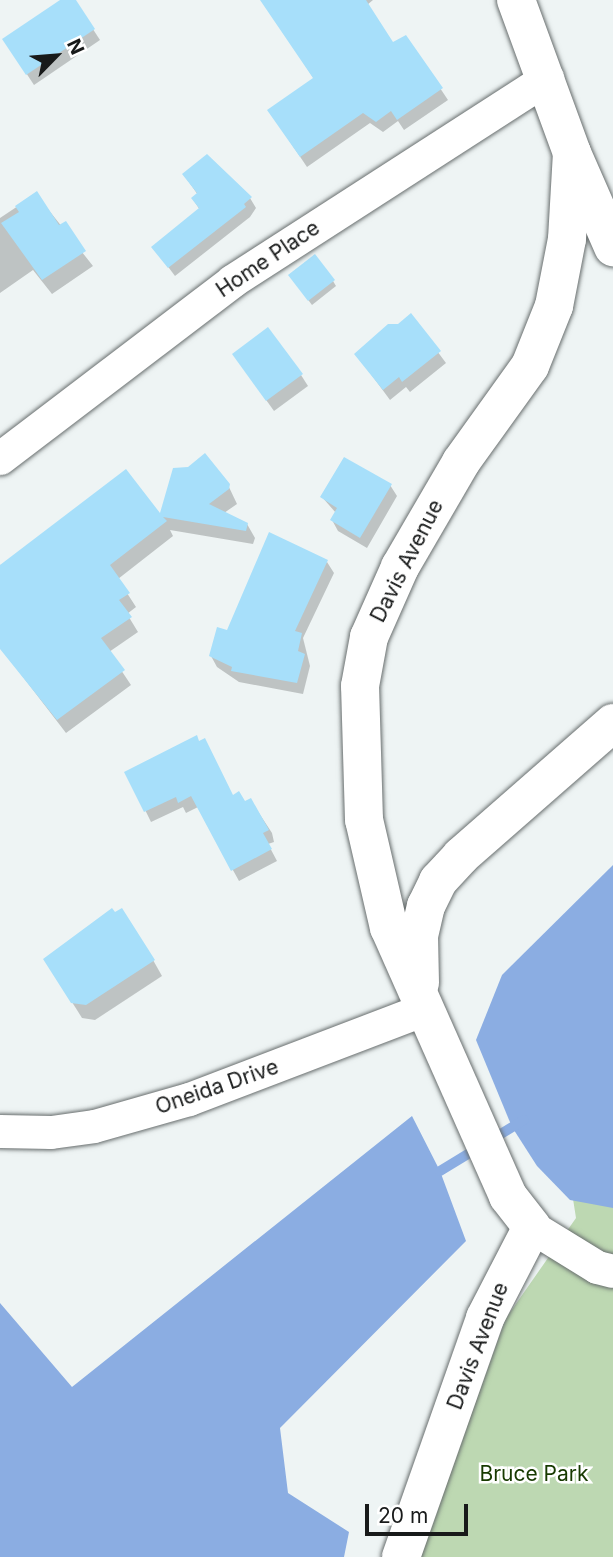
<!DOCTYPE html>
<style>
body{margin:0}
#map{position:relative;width:613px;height:1557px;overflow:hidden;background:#eef4f4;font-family:Inter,sans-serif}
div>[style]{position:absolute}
.green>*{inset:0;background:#bdd8b2}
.water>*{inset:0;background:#8bade2}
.shadow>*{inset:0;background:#0003}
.stream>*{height:10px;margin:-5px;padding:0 5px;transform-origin:5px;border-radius:5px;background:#8bade2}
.building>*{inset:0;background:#a7dffa}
.roads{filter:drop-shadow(0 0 2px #686e6e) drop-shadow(0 0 2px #686e6e)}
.street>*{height:33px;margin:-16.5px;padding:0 16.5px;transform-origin:16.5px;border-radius:16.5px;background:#fff}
.secondary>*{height:38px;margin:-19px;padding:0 19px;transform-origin:19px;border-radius:19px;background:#fff}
span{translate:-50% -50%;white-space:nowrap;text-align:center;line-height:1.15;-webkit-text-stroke:5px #fff;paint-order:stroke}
.street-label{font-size:21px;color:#181a1a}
.park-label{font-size:21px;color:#173a00}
.north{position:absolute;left:21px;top:21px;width:70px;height:70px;-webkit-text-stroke:5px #fff;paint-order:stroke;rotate:65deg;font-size:19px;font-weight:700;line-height:28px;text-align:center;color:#181a1a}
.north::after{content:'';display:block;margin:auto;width:24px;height:32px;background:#181a1a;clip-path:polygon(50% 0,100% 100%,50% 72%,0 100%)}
.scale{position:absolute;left:365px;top:1504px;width:103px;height:32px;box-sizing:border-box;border:4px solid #181a1a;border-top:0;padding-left:9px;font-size:21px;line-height:24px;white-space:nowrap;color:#181a1a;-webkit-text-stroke:5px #fff;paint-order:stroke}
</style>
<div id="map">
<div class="green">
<div style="clip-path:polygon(613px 1129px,613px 1557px,419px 1557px,506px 1318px,576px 1218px,568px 1167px)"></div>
</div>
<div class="water">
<div style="clip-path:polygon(613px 865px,613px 1208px,570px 1200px,537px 1166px,512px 1127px,476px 1040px,502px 975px)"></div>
<div style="clip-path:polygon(412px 1116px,440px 1171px,466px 1241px,280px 1428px,288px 1493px,349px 1532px,344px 1557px,0 1557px,0 1303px,72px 1387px)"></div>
</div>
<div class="shadow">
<div style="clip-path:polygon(63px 0,74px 0,100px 40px,34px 85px,11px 50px)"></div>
<div style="clip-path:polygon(263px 0,373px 0,367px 5px,392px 44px,406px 37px,448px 100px,404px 130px,398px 121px,383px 132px,370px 123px,307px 167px,276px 121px,314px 79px)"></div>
<div style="clip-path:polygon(184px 175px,250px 198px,256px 208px,250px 217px,175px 276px,154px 248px,200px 210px,192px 198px,198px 195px)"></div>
<div style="clip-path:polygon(36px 194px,93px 266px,52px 294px,33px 270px,0 293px,0 218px)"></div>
<div style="clip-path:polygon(294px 281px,333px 281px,336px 286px,312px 305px)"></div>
<div style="clip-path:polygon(411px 316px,446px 363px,410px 392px,406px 387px,390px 400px,356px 354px)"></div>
<div style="clip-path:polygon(234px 355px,301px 375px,308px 386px,274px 411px)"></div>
<div style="clip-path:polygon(228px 485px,237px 504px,224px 513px,247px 524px,255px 538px,253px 544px,170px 530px,173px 536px,118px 579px,136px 607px,127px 614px,138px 632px,109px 652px,131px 685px,66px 733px,0 647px,0 565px,161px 516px)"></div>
<div style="clip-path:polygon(390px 485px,397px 496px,367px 548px,338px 531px,332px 520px,336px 513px,322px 497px)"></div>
<div style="clip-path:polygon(327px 562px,334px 573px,303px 638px,310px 666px,303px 694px,239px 682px,217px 667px,211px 656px,228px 632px)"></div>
<div style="clip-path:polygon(127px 773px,233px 797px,245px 804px,251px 801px,272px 833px,274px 842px,268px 844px,277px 861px,239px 881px,198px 807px,186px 813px,183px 807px,151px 822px)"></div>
<div style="clip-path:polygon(153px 960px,162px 976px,95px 1020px,82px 1018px,55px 975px)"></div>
</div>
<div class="stream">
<div style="left:440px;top:1171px;width:98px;rotate:-31.3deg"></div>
</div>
<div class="building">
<div style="clip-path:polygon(60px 0,76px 0,95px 29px,26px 75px,2px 39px)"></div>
<div style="clip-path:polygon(260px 0,366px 0,393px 42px,406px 35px,443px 88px,397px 120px,391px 111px,376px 122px,363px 113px,300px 157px,267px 110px,313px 78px)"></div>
<div style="clip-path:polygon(207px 154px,252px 197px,244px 204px,246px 207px,168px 268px,151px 247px,199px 208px,191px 198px,197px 193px,182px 174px)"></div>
<div style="clip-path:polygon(37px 191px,59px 225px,66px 221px,86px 251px,42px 280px,1px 223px,19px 212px,15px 206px)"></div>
<div style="clip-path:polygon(315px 254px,335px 280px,308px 301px,288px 275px)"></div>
<div style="clip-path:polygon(411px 313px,441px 351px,402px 382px,399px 377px,383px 390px,354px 354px,388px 324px,398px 324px)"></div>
<div style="clip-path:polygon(268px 327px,303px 374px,266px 401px,232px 354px)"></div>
<div style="clip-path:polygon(205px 453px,230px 484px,229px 489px,209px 504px,248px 523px,246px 531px,163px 517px,167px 521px,110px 565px,130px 593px,119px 600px,132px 617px,101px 638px,125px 670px,57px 720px,0 649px,0 565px,126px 469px,160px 513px,173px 468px,188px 467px)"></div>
<div style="clip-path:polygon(344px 457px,392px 484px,360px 538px,330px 520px,337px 508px,320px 497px)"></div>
<div style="clip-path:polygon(269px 532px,328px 560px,295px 631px,302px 633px,298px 651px,305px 654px,297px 683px,231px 671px,232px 667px,209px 656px,217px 627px,227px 630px)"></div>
<div style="clip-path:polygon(197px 735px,199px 741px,205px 738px,233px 795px,239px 791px,245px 801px,251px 798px,269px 830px,263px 833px,272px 849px,231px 871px,191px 796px,178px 803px,176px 797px,144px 812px,124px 772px)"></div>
<div style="clip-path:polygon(112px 908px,115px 912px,122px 908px,155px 960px,86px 1005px,71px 1003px,43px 959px)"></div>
</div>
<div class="roads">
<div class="street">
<div style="left:0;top:458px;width:292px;rotate:-37.3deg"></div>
<div style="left:232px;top:281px;width:375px;rotate:-32.8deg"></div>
<div style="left:0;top:1131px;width:51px;rotate:1.1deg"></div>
<div style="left:51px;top:1132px;width:43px;rotate:-7.9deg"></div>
<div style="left:94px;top:1126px;width:99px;rotate:-15.9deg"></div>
<div style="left:189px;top:1099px;width:253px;rotate:-20.9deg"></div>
<div style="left:532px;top:1227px;width:76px;rotate:31.6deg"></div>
<div style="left:597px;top:1267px;width:16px;rotate:14deg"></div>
</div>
<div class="secondary">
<div style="left:516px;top:0;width:163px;rotate:69.9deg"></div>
<div style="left:572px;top:153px;width:103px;rotate:66.4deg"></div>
<div style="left:420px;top:983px;width:47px;rotate:-91.2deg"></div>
<div style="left:419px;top:936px;width:31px;rotate:-77deg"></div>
<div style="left:426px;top:906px;width:28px;rotate:-64deg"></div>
<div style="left:438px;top:881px;width:34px;rotate:-47deg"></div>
<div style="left:461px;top:856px;width:202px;rotate:-41.2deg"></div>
<div style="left:401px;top:1557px;width:253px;rotate:-70.6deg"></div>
<div style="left:485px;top:1318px;width:102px;rotate:-62.7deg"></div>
<div style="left:532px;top:1227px;width:39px;rotate:-128deg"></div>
<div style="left:508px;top:1196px;width:293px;rotate:-113.9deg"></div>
<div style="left:389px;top:928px;width:111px;rotate:-103deg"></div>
<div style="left:364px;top:820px;width:134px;rotate:-91.7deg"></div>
<div style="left:360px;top:686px;width:50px;rotate:-79.6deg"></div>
<div style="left:369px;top:637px;width:77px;rotate:-66.1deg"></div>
<div style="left:400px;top:567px;width:121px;rotate:-59.8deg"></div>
<div style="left:461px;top:462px;width:118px;rotate:-54.3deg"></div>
<div style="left:530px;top:366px;width:65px;rotate:-68.2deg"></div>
<div style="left:554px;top:306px;width:68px;rotate:-79deg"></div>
<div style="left:567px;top:239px;width:86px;rotate:-86.7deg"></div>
</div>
</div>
<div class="street-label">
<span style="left:268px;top:259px;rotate:-34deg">Home Place</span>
<span style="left:407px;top:561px;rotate:-63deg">Davis Avenue</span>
<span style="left:217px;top:1087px;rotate:-19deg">Oneida Drive</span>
<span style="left:478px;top:1346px;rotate:-69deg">Davis Avenue</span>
</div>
<div class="park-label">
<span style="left:534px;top:1474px">Bruce Park</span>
</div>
<div class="north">N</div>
<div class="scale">20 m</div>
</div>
